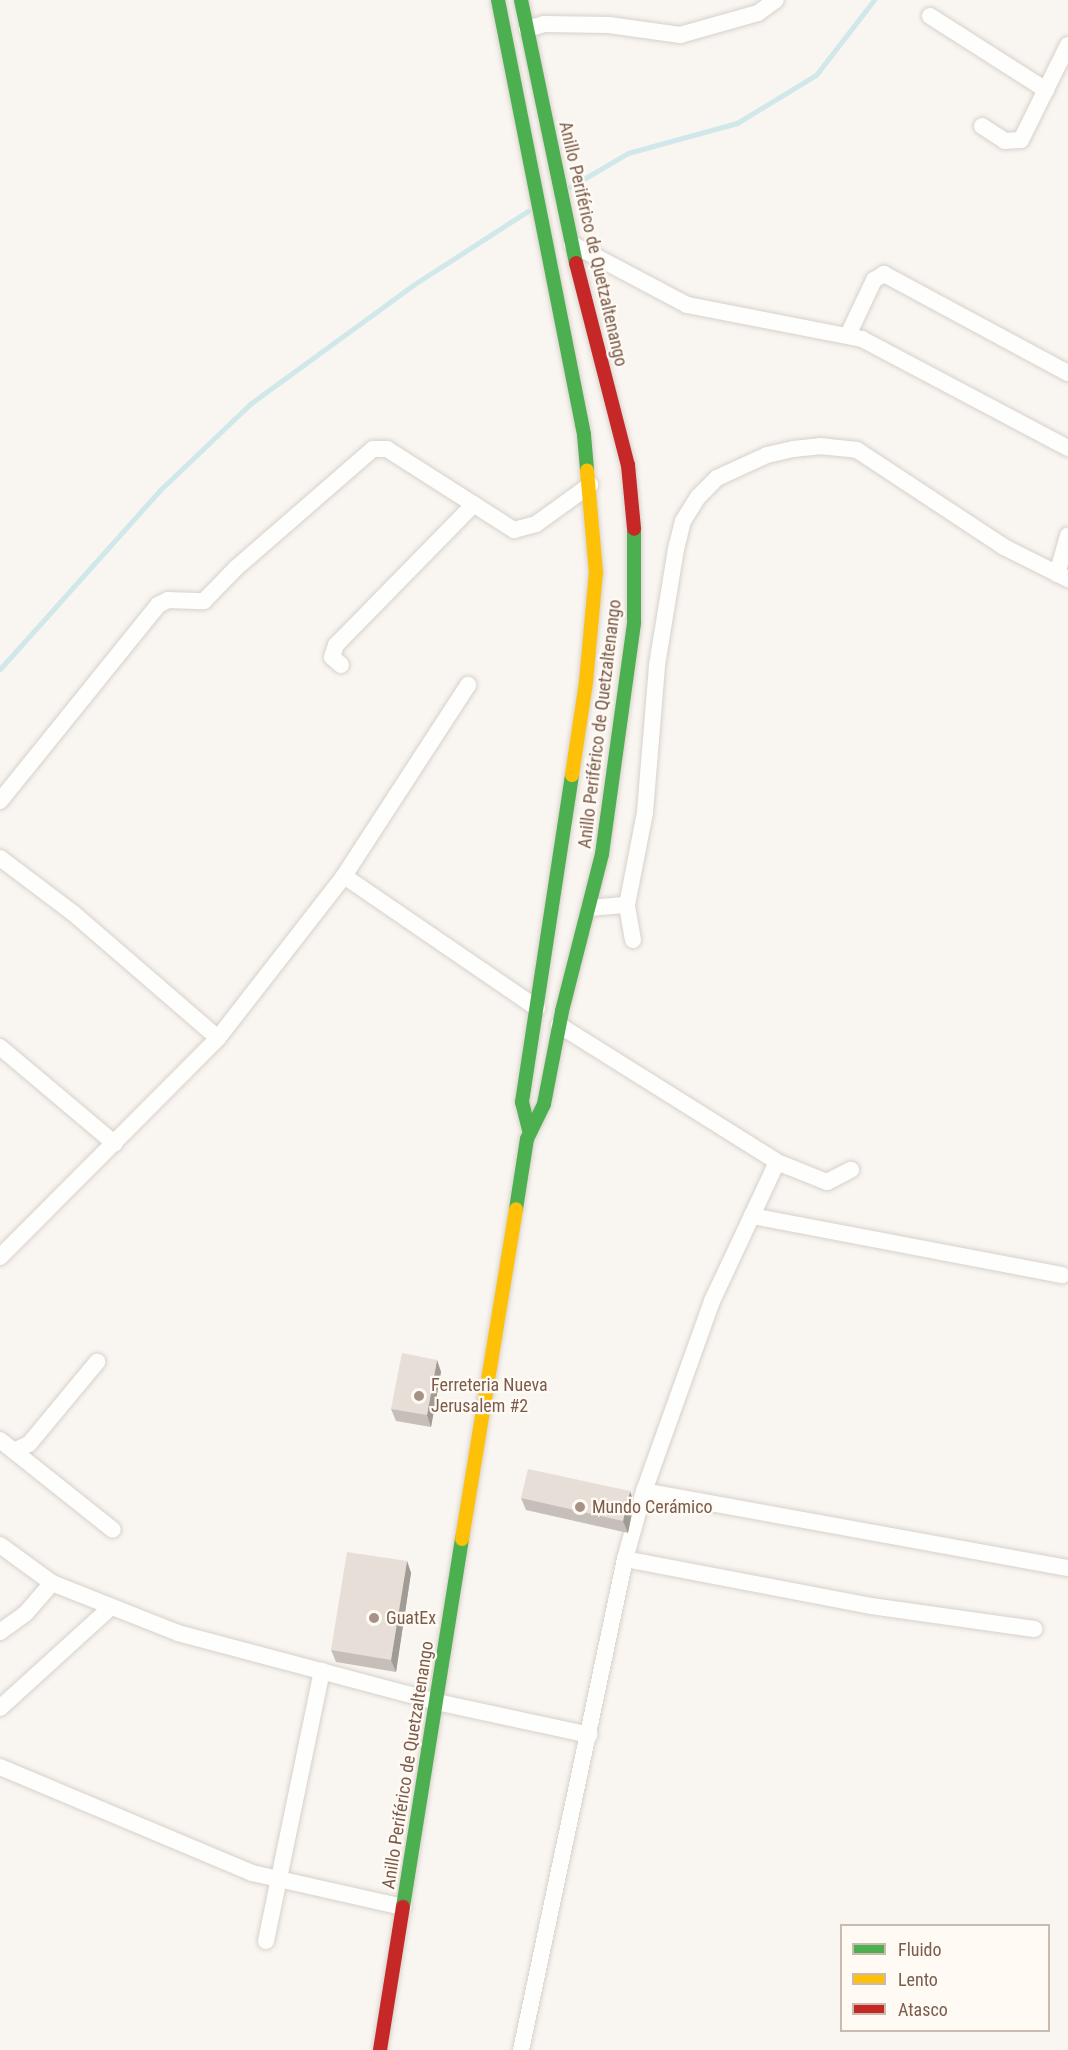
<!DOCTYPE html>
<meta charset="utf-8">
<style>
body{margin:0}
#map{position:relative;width:1068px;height:2050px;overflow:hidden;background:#f9f5f0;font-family:"Roboto Condensed",sans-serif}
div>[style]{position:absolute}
.stream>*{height:5px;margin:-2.5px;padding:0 2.5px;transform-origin:2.5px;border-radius:2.5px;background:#d0e8ea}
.roads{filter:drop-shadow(0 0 2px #d7d1cb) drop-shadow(0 0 2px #d7d1cb)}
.street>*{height:16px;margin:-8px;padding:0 8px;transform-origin:8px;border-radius:8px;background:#fefefd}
.fast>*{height:14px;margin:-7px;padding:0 7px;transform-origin:7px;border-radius:7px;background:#4caf50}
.slow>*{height:14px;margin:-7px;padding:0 7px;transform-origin:7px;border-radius:7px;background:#ffc107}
.jam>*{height:14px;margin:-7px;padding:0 7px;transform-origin:7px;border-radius:7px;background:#c62828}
.wall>*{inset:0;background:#c6bfb9}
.shaded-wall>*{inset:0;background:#a19b96}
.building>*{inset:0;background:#e6ded7}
.dots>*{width:16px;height:16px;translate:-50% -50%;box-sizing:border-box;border:3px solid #fffaf3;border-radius:50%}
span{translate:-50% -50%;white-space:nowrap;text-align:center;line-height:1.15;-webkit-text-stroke:4.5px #fffaf3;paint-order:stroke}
.street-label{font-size:18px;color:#7a5c4d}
.poi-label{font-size:18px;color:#7a5c4d}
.left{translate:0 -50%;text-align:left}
.legend{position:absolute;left:840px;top:1924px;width:210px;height:108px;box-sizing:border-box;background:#fffaf3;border:2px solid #cabbb1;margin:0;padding:8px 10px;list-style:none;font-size:18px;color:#7a5c4d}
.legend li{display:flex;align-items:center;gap:12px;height:30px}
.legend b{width:30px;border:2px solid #cabbb1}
</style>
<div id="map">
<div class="stream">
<div style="left:570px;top:187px;width:67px;rotate:-30.4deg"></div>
<div style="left:628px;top:153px;width:113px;rotate:-15.4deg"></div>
<div style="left:737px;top:123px;width:92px;rotate:-31.3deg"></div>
<div style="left:816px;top:75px;width:95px;rotate:-52.3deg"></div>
<div style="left:0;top:669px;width:239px;rotate:-48.2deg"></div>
<div style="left:159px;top:491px;width:126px;rotate:-43.7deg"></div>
<div style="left:250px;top:404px;width:202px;rotate:-36.1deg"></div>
<div style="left:413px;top:285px;width:137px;rotate:-32.8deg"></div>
</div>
<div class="roads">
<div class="street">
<div style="left:930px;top:16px;width:138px;rotate:32.5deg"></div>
<div style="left:527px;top:29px;width:18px;rotate:-16deg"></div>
<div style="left:544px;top:24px;width:65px;rotate:0.9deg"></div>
<div style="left:609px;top:25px;width:72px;rotate:8deg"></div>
<div style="left:680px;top:35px;width:81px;rotate:-15.8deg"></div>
<div style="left:758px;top:13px;width:22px;rotate:-36deg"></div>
<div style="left:982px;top:126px;width:27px;rotate:33deg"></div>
<div style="left:1005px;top:141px;width:16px;rotate:-4deg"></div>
<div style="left:1021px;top:140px;width:106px;rotate:-63.7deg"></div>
<div style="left:572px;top:244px;width:130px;rotate:27.9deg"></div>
<div style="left:687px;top:305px;width:178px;rotate:11deg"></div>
<div style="left:862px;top:339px;width:233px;rotate:27.9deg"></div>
<div style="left:848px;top:335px;width:61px;rotate:-64.7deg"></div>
<div style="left:874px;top:280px;width:12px;rotate:-31deg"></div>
<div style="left:884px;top:274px;width:209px;rotate:28.3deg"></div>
<div style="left:1057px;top:574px;width:40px;rotate:-74deg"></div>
<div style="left:341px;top:665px;width:12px;rotate:-138deg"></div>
<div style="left:332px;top:657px;width:13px;rotate:-72deg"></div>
<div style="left:336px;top:645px;width:197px;rotate:-45.6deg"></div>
<div style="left:0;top:801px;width:252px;rotate:-51.1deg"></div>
<div style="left:158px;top:605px;width:11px;rotate:-27deg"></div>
<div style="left:168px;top:600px;width:36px;rotate:2deg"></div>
<div style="left:204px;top:601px;width:46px;rotate:-45.9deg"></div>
<div style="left:236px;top:568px;width:181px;rotate:-41deg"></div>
<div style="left:373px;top:449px;width:14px"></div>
<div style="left:387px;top:449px;width:151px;rotate:32.5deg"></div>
<div style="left:514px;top:530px;width:23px;rotate:-15deg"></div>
<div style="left:536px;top:524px;width:67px;rotate:-35.8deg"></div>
<div style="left:0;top:858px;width:91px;rotate:37deg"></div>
<div style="left:73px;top:913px;width:191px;rotate:40.8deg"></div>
<div style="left:344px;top:876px;width:234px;rotate:34.4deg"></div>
<div style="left:589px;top:908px;width:38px;rotate:-5deg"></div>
<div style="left:633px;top:940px;width:36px;rotate:-100deg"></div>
<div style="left:627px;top:905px;width:95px;rotate:-79deg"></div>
<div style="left:645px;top:812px;width:147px;rotate:-85.3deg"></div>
<div style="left:657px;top:665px;width:118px;rotate:-80.7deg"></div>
<div style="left:676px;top:549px;width:29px;rotate:-76deg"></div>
<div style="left:683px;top:521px;width:28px;rotate:-58deg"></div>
<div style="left:698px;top:497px;width:27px;rotate:-45deg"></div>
<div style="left:717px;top:478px;width:55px;rotate:-24.7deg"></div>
<div style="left:767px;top:455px;width:27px;rotate:-13deg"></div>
<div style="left:793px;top:449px;width:27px;rotate:-6deg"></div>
<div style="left:820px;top:446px;width:37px;rotate:6deg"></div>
<div style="left:857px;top:450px;width:176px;rotate:33.4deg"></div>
<div style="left:1004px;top:547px;width:72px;rotate:26.6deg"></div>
<div style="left:559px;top:1025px;width:257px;rotate:32.1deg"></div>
<div style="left:777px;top:1162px;width:54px;rotate:21.8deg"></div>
<div style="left:827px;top:1182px;width:27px;rotate:-27deg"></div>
<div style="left:0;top:1047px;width:150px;rotate:40.1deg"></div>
<div style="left:752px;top:1216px;width:316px;rotate:10.8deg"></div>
<div style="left:0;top:1257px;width:309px;rotate:-45.1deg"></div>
<div style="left:218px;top:1038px;width:205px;rotate:-52.1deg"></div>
<div style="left:344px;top:876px;width:228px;rotate:-57deg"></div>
<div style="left:0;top:1440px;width:144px;rotate:38.5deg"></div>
<div style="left:16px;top:1450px;width:14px;rotate:-25deg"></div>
<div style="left:29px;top:1444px;width:107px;rotate:-50.3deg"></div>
<div style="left:644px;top:1491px;width:431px;rotate:10.3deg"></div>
<div style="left:0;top:1545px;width:64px;rotate:36.2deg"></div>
<div style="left:52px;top:1583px;width:136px;rotate:21.6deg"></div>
<div style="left:178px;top:1633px;width:268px;rotate:14.9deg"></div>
<div style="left:437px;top:1702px;width:156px;rotate:12.2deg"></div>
<div style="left:625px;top:1559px;width:250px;rotate:10.8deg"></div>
<div style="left:871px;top:1606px;width:165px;rotate:8deg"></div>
<div style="left:0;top:1632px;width:32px;rotate:-36deg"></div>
<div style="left:26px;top:1613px;width:40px;rotate:-49deg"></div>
<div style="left:0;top:1708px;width:150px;rotate:-42.3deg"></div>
<div style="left:0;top:1767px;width:273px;rotate:22.8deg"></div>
<div style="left:252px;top:1873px;width:155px;rotate:12.7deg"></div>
<div style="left:266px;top:1941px;width:276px;rotate:-78.3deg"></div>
<div style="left:521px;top:2050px;width:502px;rotate:-78.04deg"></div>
<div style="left:625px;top:1559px;width:71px;rotate:-74.4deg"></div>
<div style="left:644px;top:1491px;width:202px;rotate:-70.3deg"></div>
<div style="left:712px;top:1301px;width:153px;rotate:-64.9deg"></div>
</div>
<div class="fast">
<div style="left:498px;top:0;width:443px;rotate:78.8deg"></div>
<div style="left:584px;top:435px;width:35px;rotate:85deg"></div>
<div style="left:521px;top:0;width:269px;rotate:78.2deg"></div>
<div style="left:529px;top:1130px;width:29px;rotate:-104deg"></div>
<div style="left:522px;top:1102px;width:331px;rotate:-81.3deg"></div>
<div style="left:516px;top:1209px;width:71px;rotate:-81.1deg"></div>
<div style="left:527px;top:1139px;width:39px;rotate:-64deg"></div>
<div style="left:544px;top:1104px;width:95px;rotate:-79deg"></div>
<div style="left:562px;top:1011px;width:162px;rotate:-75.7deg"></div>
<div style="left:602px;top:854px;width:234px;rotate:-82.1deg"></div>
<div style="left:634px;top:622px;width:93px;rotate:-90deg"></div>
<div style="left:403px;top:1907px;width:373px;rotate:-80.9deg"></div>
</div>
<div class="slow">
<div style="left:572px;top:775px;width:94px;rotate:-81.4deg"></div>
<div style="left:586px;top:682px;width:109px;rotate:-84.8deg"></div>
<div style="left:596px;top:573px;width:103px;rotate:-95deg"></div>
<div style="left:462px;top:1539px;width:334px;rotate:-80.7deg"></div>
</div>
<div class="jam">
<div style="left:576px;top:263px;width:209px;rotate:75.6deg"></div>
<div style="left:628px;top:465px;width:64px;rotate:84.6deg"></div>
<div style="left:380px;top:2050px;width:145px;rotate:-80.9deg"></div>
</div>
</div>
<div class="wall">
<div style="clip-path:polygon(437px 1360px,441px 1372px,431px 1427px,396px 1421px,391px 1409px)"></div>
<div style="clip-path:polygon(521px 1498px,634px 1503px,628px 1533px,526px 1510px)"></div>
<div style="clip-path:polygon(407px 1561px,411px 1573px,396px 1672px,336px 1662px,331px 1650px)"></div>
</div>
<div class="shaded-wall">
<div style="clip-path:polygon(437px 1360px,441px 1372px,431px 1427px,427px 1415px)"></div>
<div style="clip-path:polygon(630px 1491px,634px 1503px,628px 1533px,623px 1521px)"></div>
<div style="clip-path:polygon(407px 1561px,411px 1573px,396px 1672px,391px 1660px)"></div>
</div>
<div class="building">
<div style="clip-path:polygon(402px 1353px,437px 1360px,427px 1415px,391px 1409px)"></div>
<div style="clip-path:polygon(528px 1469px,630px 1491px,623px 1521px,521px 1498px)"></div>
<div style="clip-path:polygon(347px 1552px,407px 1561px,391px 1660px,331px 1650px)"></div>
</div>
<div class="dots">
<div style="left:419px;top:1396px;background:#a69286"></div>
<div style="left:580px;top:1507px;background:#a69286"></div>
<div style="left:374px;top:1618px;background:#a69286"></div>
</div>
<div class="street-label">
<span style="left:593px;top:244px;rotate:77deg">Anillo Periférico de Quetzaltenango</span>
<span style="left:600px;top:724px;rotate:-83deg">Anillo Periférico de Quetzaltenango</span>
<span style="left:408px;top:1765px;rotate:-81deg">Anillo Periférico de Quetzaltenango</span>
</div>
<div class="poi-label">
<span class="left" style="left:431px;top:1396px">Ferreteria Nueva<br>Jerusalem #2</span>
<span class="left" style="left:592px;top:1507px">Mundo Cerámico</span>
<span class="left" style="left:386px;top:1618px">GuatEx</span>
</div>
<ul class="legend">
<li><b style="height:8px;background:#4caf50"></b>Fluido</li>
<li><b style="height:8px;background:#ffc107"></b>Lento</li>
<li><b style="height:8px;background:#c62828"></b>Atasco</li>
</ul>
</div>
